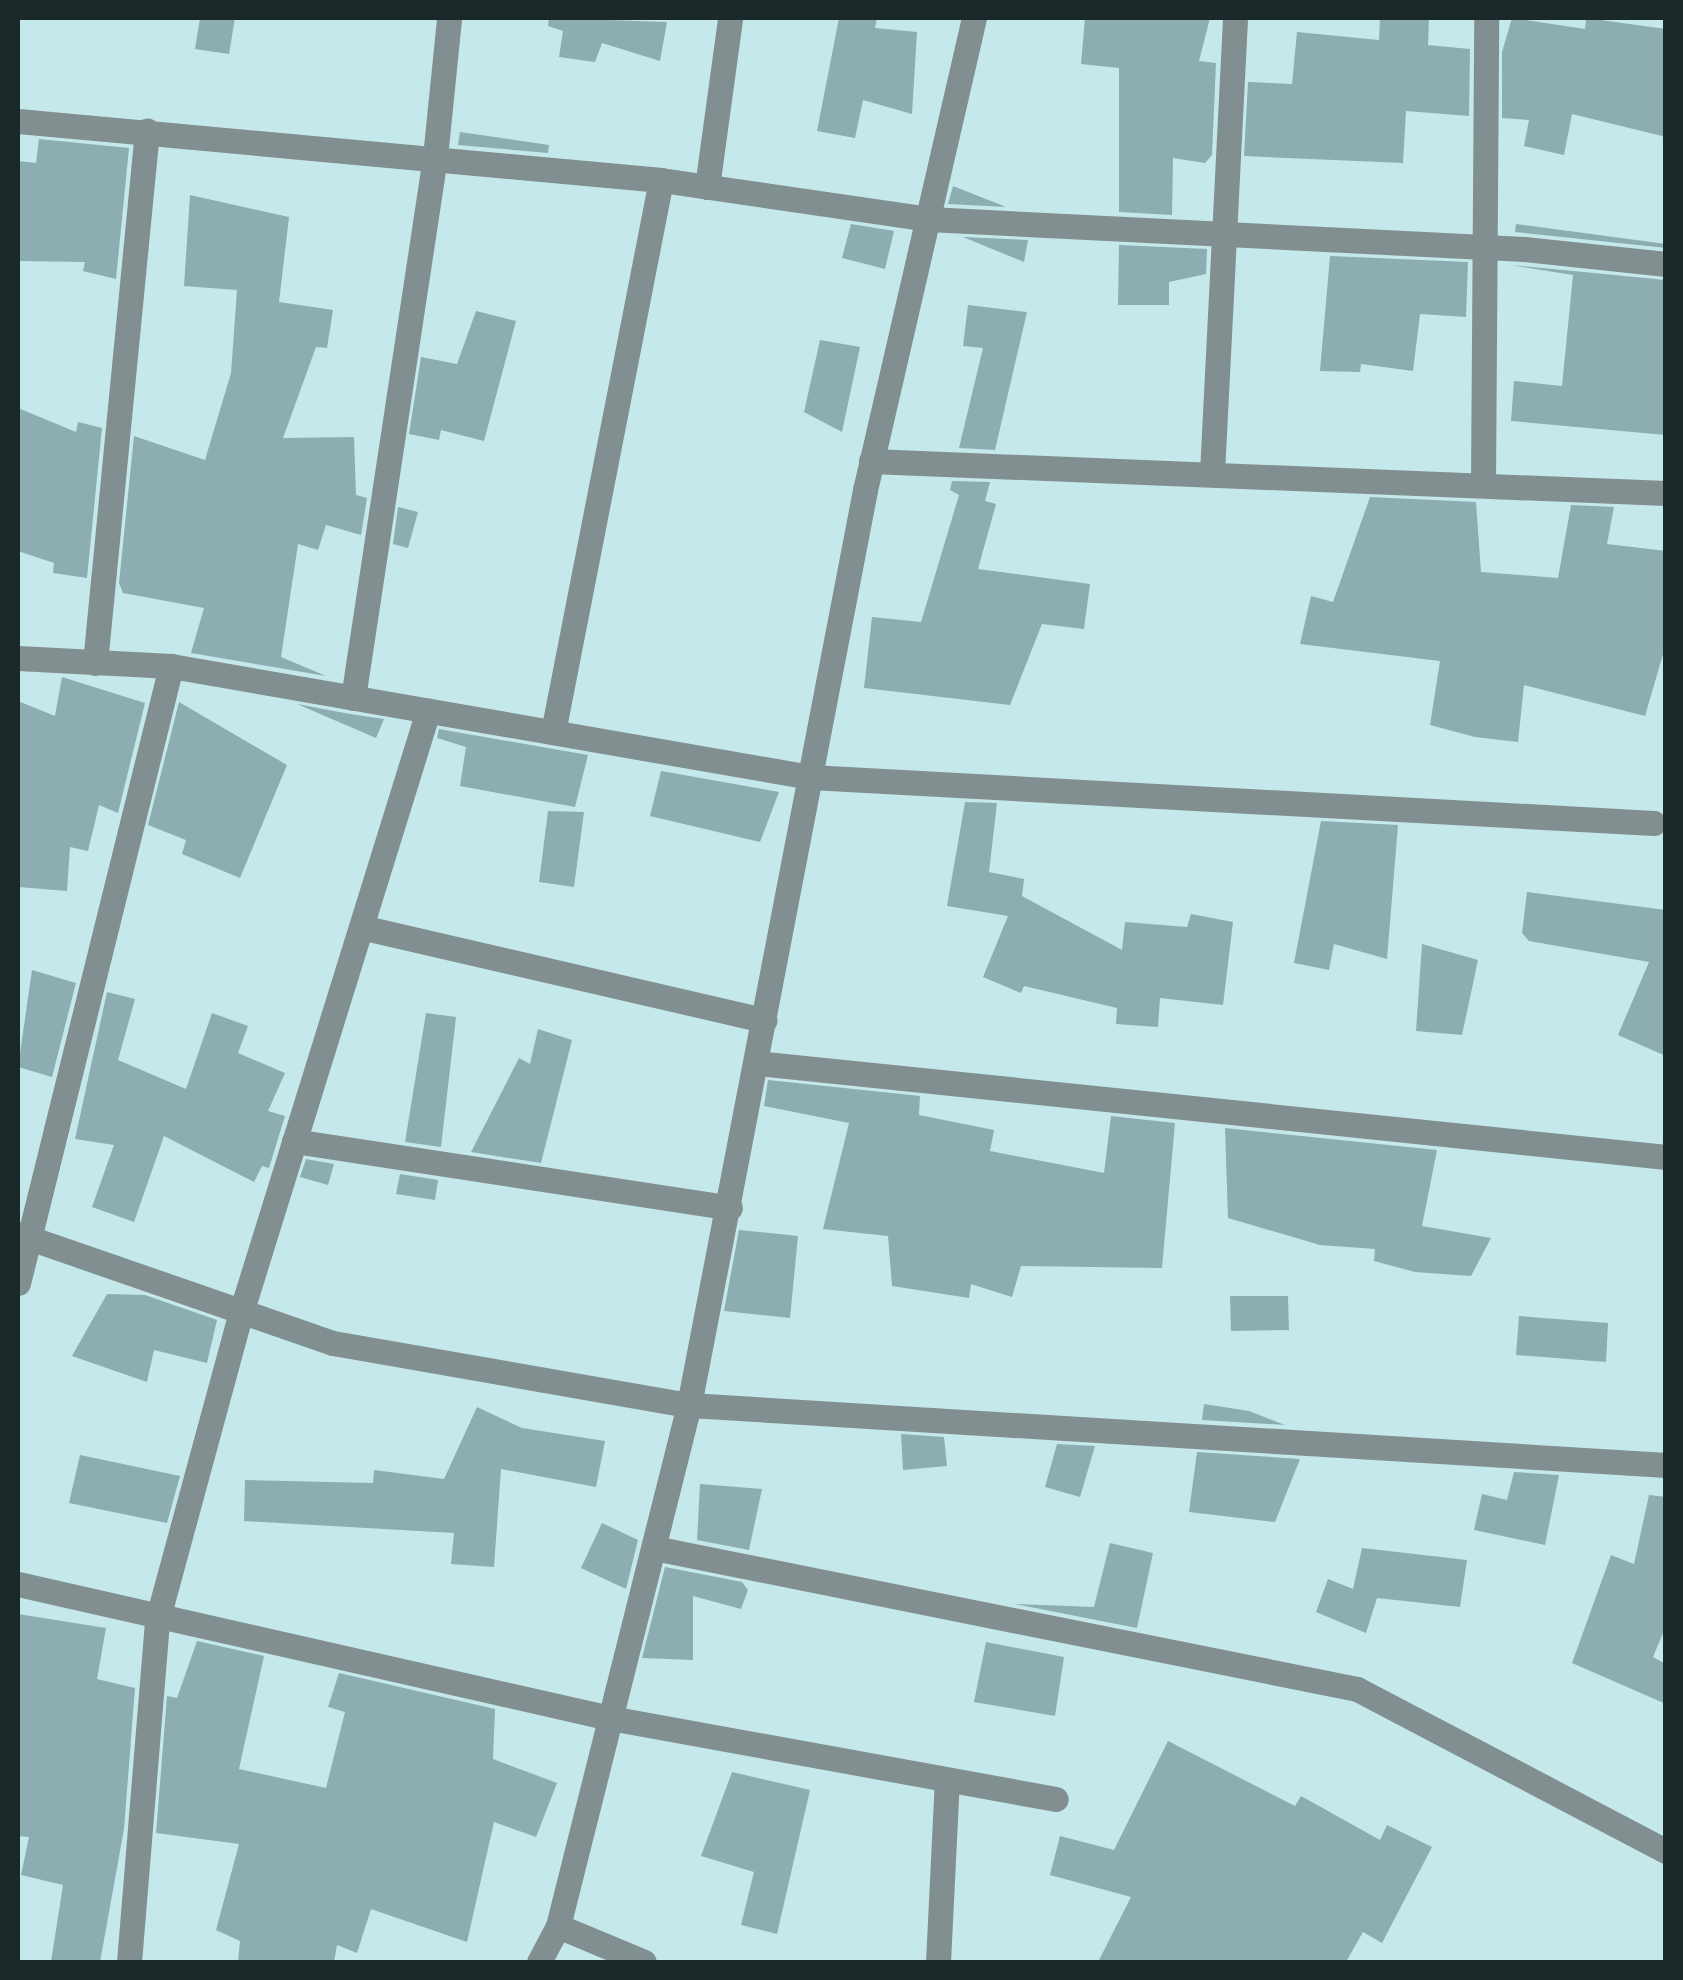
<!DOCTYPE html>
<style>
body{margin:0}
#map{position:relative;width:1683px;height:1980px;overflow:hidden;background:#c5e8ea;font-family:Quicksand,sans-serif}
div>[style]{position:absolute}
.building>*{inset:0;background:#8caeb0}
.minor>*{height:25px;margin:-12.5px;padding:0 12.5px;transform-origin:12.5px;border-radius:12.5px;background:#818f90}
span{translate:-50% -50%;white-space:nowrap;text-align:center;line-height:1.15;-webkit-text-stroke:8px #c5e8ea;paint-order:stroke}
.frame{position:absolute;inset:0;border:20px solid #1b2829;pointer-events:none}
</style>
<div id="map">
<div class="building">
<div style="clip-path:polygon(200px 18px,235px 18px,229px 54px,195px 49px)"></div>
<div style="clip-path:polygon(549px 18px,667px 22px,660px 61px,602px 43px,595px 62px,559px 57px,563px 31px,548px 26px)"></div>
<div style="clip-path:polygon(839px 18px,877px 18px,875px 28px,917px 32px,912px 114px,863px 100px,855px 138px,817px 131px)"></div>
<div style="clip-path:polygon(1085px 18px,1210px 18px,1199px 61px,1216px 63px,1212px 155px,1205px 163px,1173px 158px,1172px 215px,1119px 212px,1119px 68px,1081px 64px)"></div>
<div style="clip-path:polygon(1380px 18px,1429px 18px,1428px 45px,1470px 49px,1469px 116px,1406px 111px,1403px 163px,1244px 156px,1248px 82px,1292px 84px,1297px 32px,1379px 40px)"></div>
<div style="clip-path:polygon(1512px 18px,1585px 29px,1586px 18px,1666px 29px,1666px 137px,1572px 114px,1564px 155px,1524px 146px,1529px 120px,1502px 118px,1502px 52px)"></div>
<div style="clip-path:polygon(460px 132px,549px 145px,548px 153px,458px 145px)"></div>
<div style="clip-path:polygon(39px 139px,129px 148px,116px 279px,83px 271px,85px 262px,18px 261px,18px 161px,36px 163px)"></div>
<div style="clip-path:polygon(953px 186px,1006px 207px,948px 204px)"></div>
<div style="clip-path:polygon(190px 195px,289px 217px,279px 302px,333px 310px,327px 348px,316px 347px,283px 438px,354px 437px,356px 495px,367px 498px,361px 535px,326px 525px,318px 550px,298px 544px,281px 657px,326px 676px,191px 653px,204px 608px,123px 593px,119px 583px,134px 436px,205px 460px,231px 373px,237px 290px,184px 286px)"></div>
<div style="clip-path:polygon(851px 224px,894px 231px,885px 269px,842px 258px)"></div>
<div style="clip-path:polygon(1516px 224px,1666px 244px,1666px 248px,1515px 232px)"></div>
<div style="clip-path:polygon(963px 237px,1028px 240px,1024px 262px,980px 244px)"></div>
<div style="clip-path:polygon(1119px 245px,1207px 249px,1206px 274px,1169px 282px,1169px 305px,1118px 305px)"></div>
<div style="clip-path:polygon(1330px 256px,1468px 262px,1466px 317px,1420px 314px,1413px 371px,1361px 364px,1360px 372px,1320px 371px)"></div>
<div style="clip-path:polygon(1510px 265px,1666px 280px,1666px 435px,1511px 421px,1514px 381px,1562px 386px,1573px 275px)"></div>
<div style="clip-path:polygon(968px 305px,1027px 312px,995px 450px,959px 448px,983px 348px,963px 346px)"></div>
<div style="clip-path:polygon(476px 311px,516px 321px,484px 441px,441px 430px,439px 440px,409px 434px,421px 357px,457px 364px)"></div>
<div style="clip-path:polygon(820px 340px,860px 347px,842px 432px,804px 412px)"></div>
<div style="clip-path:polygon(18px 408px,76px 432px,78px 422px,102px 428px,87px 578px,53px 573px,54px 563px,18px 551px)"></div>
<div style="clip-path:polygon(952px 481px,990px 482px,985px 501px,996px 504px,978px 569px,1090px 584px,1084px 629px,1042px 624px,1010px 705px,864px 688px,872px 617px,921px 622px,959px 495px,950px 490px)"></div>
<div style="clip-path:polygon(1370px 497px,1476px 502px,1481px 572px,1558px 578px,1571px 505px,1614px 507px,1607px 544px,1666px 551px,1666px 644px,1645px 716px,1524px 685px,1518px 742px,1475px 737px,1430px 725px,1440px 661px,1300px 644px,1311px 596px,1333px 602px)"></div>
<div style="clip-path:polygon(398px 507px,418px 512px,408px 548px,393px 544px)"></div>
<div style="clip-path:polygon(62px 677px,145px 703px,118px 813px,99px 805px,88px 851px,70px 847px,67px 891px,18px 887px,18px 701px,55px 716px)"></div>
<div style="clip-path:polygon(179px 702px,287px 765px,240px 878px,182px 854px,186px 840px,148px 825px)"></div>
<div style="clip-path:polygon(297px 704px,350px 714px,384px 719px,376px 738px)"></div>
<div style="clip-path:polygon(439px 729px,588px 755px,575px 807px,460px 786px,466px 747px,437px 738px)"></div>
<div style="clip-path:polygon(661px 771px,779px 792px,760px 842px,650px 816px)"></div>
<div style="clip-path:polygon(965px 802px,997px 803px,989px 872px,1024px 879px,1022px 896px,1122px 950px,1125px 922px,1187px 927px,1191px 914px,1233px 922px,1223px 1005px,1160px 998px,1158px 1027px,1116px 1024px,1117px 1008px,1024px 986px,1021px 993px,983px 977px,1008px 916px,947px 906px)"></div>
<div style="clip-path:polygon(548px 811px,584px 812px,574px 887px,539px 882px)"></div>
<div style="clip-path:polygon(1321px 821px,1398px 825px,1387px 959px,1334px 944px,1329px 970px,1294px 963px)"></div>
<div style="clip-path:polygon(1527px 892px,1666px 910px,1666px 1056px,1618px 1035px,1649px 962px,1529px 941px,1522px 933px)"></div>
<div style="clip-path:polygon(1422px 944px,1478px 960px,1462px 1035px,1416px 1031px)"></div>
<div style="clip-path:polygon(32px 970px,76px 983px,52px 1077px,18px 1067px)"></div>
<div style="clip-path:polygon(107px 992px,135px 999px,118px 1060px,186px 1089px,212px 1013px,248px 1026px,238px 1053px,285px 1073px,268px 1111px,285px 1116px,269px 1168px,262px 1166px,254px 1182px,164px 1136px,134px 1222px,92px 1207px,114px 1145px,75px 1139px)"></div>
<div style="clip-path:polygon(426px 1013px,456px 1017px,441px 1147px,405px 1142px)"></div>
<div style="clip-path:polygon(538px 1029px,572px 1040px,541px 1163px,471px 1152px,519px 1058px,530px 1064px)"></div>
<div style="clip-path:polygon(768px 1080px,920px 1096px,919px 1115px,994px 1130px,990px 1151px,1104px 1173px,1111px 1116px,1175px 1123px,1162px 1268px,1021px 1266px,1012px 1297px,971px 1284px,969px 1298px,892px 1286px,888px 1236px,823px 1229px,849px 1123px,764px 1106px)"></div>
<div style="clip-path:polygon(1225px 1128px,1437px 1150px,1422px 1226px,1491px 1238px,1471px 1276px,1415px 1272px,1374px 1261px,1375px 1249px,1320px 1245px,1228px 1218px)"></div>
<div style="clip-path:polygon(306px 1159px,334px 1164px,328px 1185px,300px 1177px)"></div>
<div style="clip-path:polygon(400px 1174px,438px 1180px,435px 1200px,396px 1194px)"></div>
<div style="clip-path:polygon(739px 1230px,798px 1236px,790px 1318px,724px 1311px)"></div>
<div style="clip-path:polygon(107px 1294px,145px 1295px,217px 1320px,207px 1363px,154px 1350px,147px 1382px,72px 1356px)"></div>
<div style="clip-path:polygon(1230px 1296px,1288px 1296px,1289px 1330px,1231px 1331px)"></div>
<div style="clip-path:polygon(1519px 1316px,1608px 1323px,1606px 1362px,1516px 1355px)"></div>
<div style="clip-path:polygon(1204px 1404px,1249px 1411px,1285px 1425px,1202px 1420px)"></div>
<div style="clip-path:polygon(477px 1407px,522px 1428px,605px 1441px,596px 1487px,501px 1469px,494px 1567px,451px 1564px,454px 1533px,244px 1521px,245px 1480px,373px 1483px,374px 1470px,444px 1479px)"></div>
<div style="clip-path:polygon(901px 1434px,944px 1437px,947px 1466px,903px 1470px)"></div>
<div style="clip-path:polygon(1057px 1444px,1095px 1446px,1080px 1497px,1045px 1487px)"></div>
<div style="clip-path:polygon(1197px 1452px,1300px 1459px,1275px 1522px,1189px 1512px)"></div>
<div style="clip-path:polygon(80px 1455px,180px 1476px,167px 1523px,69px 1503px)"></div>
<div style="clip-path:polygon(1514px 1472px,1559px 1475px,1545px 1545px,1474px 1530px,1482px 1494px,1507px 1500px)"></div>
<div style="clip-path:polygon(700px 1484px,762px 1489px,749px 1550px,697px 1540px)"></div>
<div style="clip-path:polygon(1649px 1495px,1666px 1497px,1666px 1626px,1653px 1657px,1666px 1664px,1666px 1704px,1572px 1663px,1611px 1555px,1634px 1564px)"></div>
<div style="clip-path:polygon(602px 1523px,638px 1540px,626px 1589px,581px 1568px)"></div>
<div style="clip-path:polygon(1110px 1543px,1153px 1553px,1137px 1628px,1015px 1604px,1094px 1607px)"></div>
<div style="clip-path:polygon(1362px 1548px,1467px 1560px,1460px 1607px,1377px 1598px,1366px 1633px,1316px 1612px,1328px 1579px,1353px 1589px)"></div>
<div style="clip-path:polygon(665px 1567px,742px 1582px,748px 1590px,741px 1609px,693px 1596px,693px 1660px,642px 1658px)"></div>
<div style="clip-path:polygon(18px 1614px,106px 1628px,97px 1679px,135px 1688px,124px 1829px,100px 1962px,51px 1962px,63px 1885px,21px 1875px,29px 1837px,18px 1836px)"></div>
<div style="clip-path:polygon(197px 1641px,264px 1656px,239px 1769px,326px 1788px,345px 1712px,328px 1707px,339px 1673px,495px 1709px,493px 1759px,557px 1783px,536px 1837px,494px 1822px,467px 1942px,371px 1909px,357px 1953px,337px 1945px,334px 1962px,238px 1962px,240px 1941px,216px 1930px,239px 1844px,156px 1833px,167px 1696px,177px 1698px)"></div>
<div style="clip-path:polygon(986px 1642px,1064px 1657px,1055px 1716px,974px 1702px)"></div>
<div style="clip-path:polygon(1168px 1741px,1295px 1806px,1301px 1796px,1380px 1840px,1387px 1825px,1432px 1847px,1382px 1943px,1363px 1932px,1346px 1962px,1098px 1962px,1131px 1897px,1050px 1875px,1060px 1836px,1114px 1850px)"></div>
<div style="clip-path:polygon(732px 1772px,810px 1790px,777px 1934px,741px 1925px,754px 1872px,701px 1856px)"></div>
</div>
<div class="minor">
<div style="left:18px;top:121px;width:646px;rotate:5.24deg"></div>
<div style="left:661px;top:180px;width:270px;rotate:8.3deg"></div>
<div style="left:928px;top:219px;width:597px;rotate:2.88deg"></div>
<div style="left:1524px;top:249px;width:143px;rotate:6deg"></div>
<div style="left:707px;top:187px;width:171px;rotate:-82.2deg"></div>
<div style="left:871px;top:461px;width:796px;rotate:2.31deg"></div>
<div style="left:1212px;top:473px;width:456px;rotate:-87.1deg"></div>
<div style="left:1483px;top:483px;width:465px;rotate:-89.6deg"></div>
<div style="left:18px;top:658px;width:153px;rotate:3deg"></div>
<div style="left:171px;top:666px;width:649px;rotate:9.85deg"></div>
<div style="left:810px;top:777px;width:845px;rotate:3.12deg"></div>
<div style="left:95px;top:663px;width:535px;rotate:-84.42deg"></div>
<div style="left:353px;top:698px;width:547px;rotate:-81.38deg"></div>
<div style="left:435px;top:157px;width:140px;rotate:-84.2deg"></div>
<div style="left:553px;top:732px;width:562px;rotate:-78.93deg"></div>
<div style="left:365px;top:928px;width:410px;rotate:13deg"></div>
<div style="left:757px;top:1063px;width:914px;rotate:5.9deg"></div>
<div style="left:294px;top:1141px;width:441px;rotate:8.7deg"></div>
<div style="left:18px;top:1234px;width:333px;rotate:19.1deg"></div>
<div style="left:333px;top:1343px;width:361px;rotate:9.9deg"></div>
<div style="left:689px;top:1405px;width:979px;rotate:3.51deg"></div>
<div style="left:18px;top:1283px;width:636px;rotate:-76.07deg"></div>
<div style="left:654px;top:1548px;width:717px;rotate:11.34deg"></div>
<div style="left:1357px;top:1689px;width:349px;rotate:27.7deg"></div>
<div style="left:18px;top:1584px;width:607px;rotate:12.75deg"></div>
<div style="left:610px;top:1718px;width:453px;rotate:10.3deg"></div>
<div style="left:558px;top:1926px;width:93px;rotate:22.7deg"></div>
<div style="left:129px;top:1962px;width:342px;rotate:-85.3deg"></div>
<div style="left:157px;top:1621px;width:316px;rotate:-74.8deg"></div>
<div style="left:240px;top:1316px;width:634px;rotate:-72.74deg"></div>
<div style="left:539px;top:1962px;width:41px;rotate:-62.2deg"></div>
<div style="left:558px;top:1926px;width:537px;rotate:-75.89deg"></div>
<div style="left:689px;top:1405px;width:932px;rotate:-79.11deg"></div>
<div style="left:865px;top:490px;width:484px;rotate:-77deg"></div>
<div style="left:938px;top:1962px;width:182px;rotate:-87.2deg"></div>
</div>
<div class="frame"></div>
</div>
